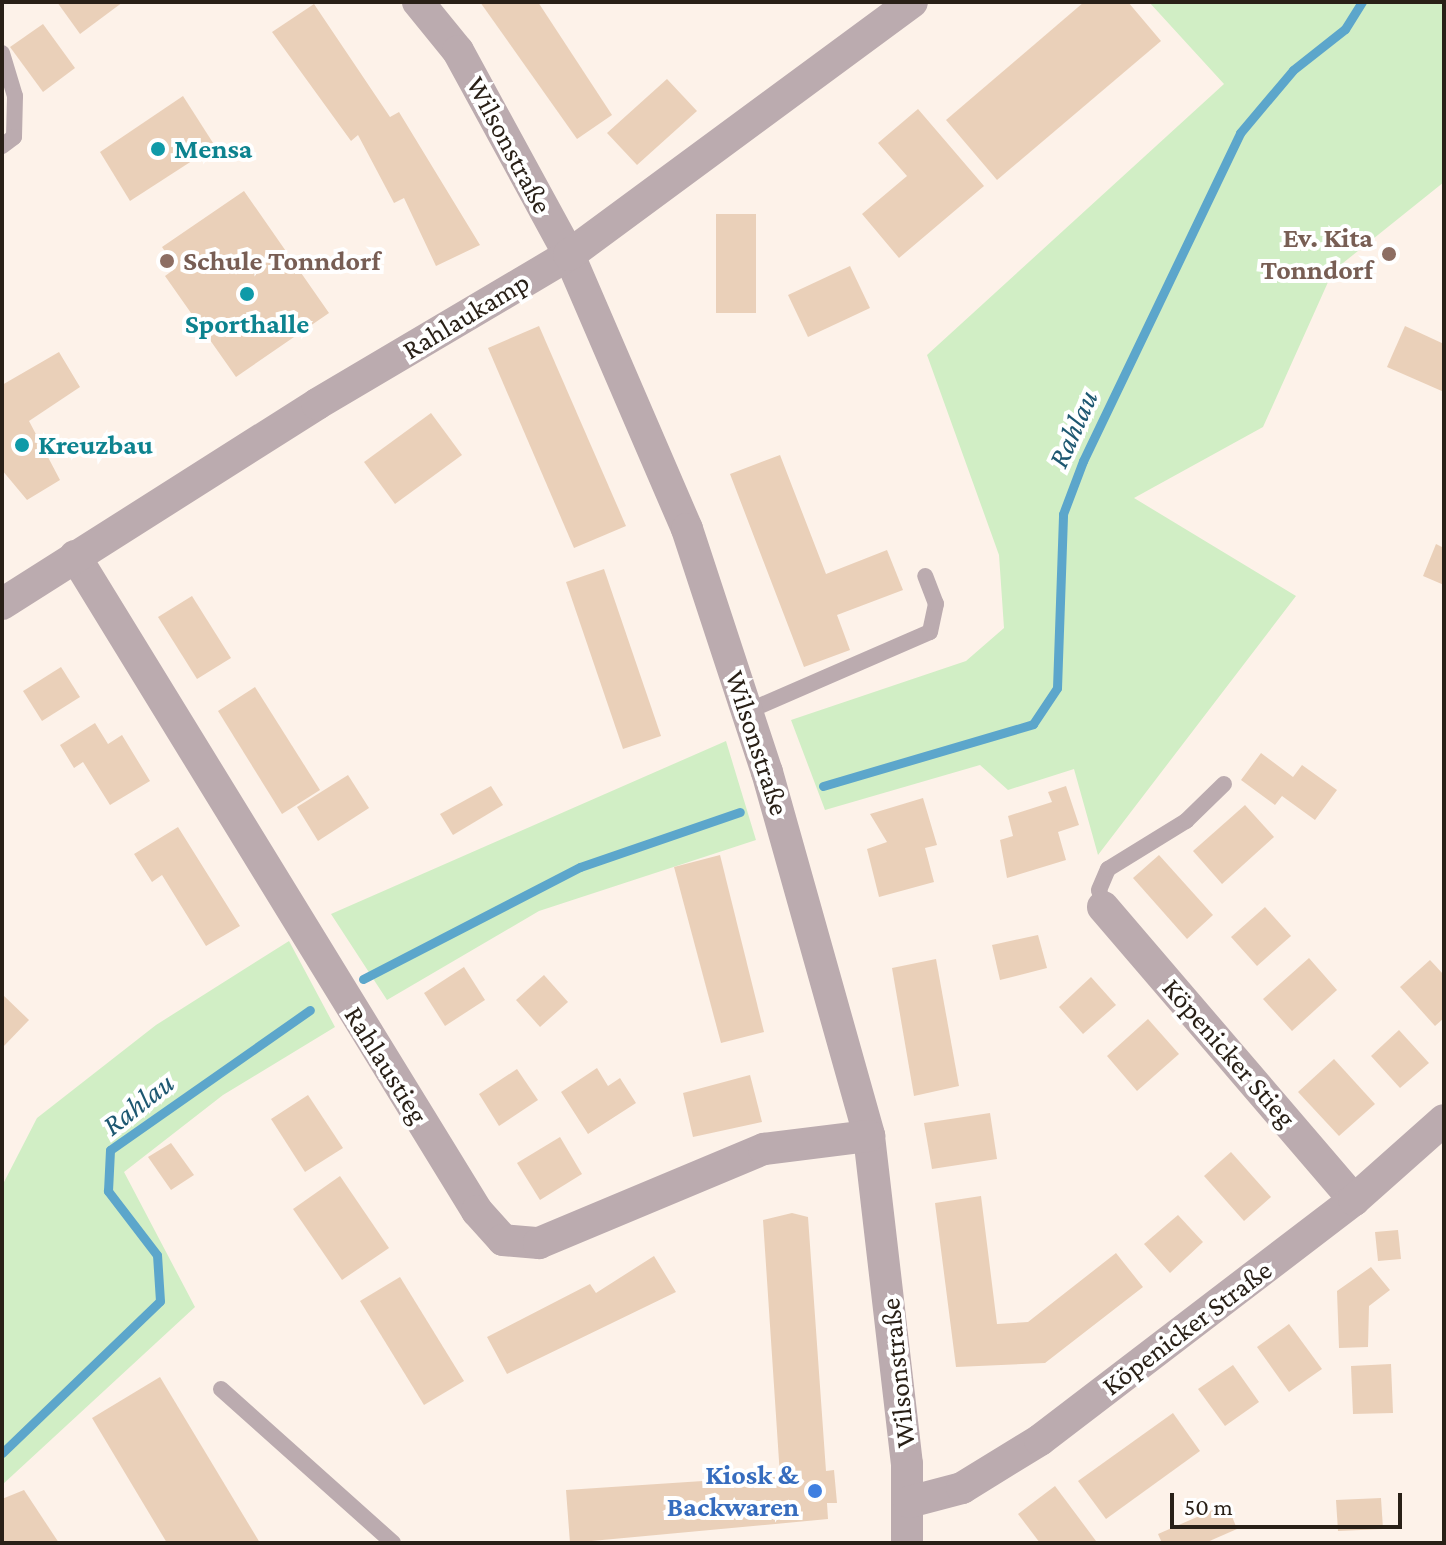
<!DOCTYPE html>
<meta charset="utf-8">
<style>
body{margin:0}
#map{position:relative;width:1446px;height:1545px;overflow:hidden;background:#fdf2e9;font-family:"Crimson Pro",serif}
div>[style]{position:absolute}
.green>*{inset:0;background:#d1eec5}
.stream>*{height:9px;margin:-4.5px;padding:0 4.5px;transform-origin:4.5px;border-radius:4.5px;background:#5ca6cb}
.building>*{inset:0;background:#ead0b9}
.lane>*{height:16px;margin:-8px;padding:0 8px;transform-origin:8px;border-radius:8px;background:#bbabaf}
.street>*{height:32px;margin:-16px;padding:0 16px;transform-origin:16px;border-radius:16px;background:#bbabaf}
.dots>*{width:22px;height:22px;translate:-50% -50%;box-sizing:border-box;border:4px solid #fff;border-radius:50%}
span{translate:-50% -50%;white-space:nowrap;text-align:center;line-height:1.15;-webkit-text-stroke:8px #fff;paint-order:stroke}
.street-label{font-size:28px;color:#292017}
.culture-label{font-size:28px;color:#0d838f;font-weight:700}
.left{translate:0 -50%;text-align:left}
.education-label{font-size:28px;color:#785e54;font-weight:700}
.right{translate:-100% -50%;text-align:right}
.shop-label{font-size:28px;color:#366cbe;font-weight:700}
.water-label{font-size:30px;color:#1d5771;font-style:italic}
.frame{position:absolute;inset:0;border:4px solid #292017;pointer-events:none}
.scale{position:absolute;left:1170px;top:1493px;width:232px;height:36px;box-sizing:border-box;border:4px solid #292017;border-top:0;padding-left:10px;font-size:24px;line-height:28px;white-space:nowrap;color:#292017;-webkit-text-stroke:6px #fff;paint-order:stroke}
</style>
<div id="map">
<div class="green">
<div style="clip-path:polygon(1149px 2px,1444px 2px,1444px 182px,1333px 271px,1263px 427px,1134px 498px,1296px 596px,1098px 855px,1074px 769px,1008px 790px,980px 765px,825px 810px,791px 720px,966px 661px,1004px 628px,999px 555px,927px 355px,1224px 84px)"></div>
<div style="clip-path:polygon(726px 741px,756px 840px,539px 911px,387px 1000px,331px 914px)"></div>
<div style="clip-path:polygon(289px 941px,335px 1027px,223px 1095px,124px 1172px,195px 1307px,2px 1485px,2px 1186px,37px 1118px,156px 1025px)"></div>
</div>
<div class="stream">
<div style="left:823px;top:786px;width:219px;rotate:-16.4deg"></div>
<div style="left:1033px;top:724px;width:43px;rotate:-56.3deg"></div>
<div style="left:1057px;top:688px;width:174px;rotate:-88deg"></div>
<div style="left:1063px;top:514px;width:57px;rotate:-69.3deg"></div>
<div style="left:1083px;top:461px;width:364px;rotate:-64.4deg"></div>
<div style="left:1240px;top:133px;width:82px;rotate:-49.9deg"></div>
<div style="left:1293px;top:70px;width:66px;rotate:-38.3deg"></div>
<div style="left:1345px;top:29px;width:32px;rotate:-58deg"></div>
<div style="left:363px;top:979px;width:244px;rotate:-27.3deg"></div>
<div style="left:580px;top:867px;width:169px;rotate:-19deg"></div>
<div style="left:2px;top:1453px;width:219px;rotate:-43.9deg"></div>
<div style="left:160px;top:1301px;width:46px;rotate:-93.7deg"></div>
<div style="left:157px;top:1255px;width:81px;rotate:-127.4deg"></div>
<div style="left:108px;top:1191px;width:41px;rotate:-87.2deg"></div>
<div style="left:110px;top:1150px;width:244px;rotate:-35deg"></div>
</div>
<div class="building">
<div style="clip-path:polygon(57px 2px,123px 2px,80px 34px)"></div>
<div style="clip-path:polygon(480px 2px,538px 2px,612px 115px,577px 139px)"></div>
<div style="clip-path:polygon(1084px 2px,1128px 2px,1161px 41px,997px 180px,946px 120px)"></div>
<div style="clip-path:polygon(314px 4px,390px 117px,399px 112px,480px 245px,436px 266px,404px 198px,394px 203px,358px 135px,351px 141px,272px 32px)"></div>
<div style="clip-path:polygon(43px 24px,75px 68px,43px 92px,10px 47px)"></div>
<div style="clip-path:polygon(667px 79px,697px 111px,637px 165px,607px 133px)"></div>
<div style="clip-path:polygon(183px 96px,215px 146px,130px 201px,100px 152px)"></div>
<div style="clip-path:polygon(918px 109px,984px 186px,899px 258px,862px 214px,907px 176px,878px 143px)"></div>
<div style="clip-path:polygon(244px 191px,329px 313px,236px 377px,165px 276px,176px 268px,162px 247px)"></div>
<div style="clip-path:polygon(716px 214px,756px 214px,756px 313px,716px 313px)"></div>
<div style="clip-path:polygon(850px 266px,870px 308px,808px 337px,788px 295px)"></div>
<div style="clip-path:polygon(539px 326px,626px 526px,574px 548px,488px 348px)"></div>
<div style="clip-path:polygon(1405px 326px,1444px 344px,1444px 392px,1387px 367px)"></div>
<div style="clip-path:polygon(59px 352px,80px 387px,29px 421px,60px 480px,27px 500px,2px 470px,2px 385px)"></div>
<div style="clip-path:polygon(431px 413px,462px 455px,395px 504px,364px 462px)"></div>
<div style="clip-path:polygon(780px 455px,826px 574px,887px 550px,903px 590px,837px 615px,850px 650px,804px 667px,730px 474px)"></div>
<div style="clip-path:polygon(1436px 544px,1444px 548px,1444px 585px,1423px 576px)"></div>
<div style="clip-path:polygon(604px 569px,661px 736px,623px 749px,566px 582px)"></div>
<div style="clip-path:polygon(192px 596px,231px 658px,197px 679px,158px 617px)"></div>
<div style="clip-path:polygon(61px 667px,80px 697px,42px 721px,23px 691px)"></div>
<div style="clip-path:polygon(255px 687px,320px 790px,282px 814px,218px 711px)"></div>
<div style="clip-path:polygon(95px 723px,108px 744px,122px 735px,150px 781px,110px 805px,83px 762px,74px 768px,60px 745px)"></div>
<div style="clip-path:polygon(1261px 753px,1293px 777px,1302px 765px,1337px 790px,1315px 820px,1282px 796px,1275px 805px,1241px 780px)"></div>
<div style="clip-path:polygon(348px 775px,369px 808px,318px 841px,297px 807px)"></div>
<div style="clip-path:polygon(491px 786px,503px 805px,453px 835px,440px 814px)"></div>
<div style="clip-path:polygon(1066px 786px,1079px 825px,1058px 832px,1066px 860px,1007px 878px,1000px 840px,1013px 836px,1008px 816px,1052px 802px,1048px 792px)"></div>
<div style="clip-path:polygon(923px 798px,937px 845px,925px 848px,934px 882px,879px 897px,867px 849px,887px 842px,870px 814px)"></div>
<div style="clip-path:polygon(1245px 805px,1274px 837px,1222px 884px,1193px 851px)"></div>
<div style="clip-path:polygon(178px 827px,240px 926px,206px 946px,162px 875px,152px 882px,134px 854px)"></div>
<div style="clip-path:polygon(720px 855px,764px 1032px,721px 1043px,674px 867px)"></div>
<div style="clip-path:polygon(1159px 855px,1213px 915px,1187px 939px,1133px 878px)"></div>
<div style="clip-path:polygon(1265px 907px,1291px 936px,1257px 966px,1231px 937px)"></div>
<div style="clip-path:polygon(1038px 935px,1047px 968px,1000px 980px,992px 945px)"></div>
<div style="clip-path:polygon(1309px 958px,1337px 990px,1292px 1031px,1263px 999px)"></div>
<div style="clip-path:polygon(936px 959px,959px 1086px,914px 1096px,892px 968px)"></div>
<div style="clip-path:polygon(1430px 960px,1444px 975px,1444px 1018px,1435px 1026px,1400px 987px)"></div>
<div style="clip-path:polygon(464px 967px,485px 1000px,445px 1026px,424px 993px)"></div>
<div style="clip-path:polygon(544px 975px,568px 1002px,540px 1027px,516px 1000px)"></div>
<div style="clip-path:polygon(1091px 977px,1116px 1005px,1083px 1034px,1059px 1007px)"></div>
<div style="clip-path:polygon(2px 994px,29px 1020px,2px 1048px)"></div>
<div style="clip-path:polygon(1148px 1019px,1179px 1054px,1137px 1091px,1107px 1056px)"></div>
<div style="clip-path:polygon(1399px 1030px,1429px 1063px,1400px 1088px,1371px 1056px)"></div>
<div style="clip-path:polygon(1334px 1059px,1375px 1104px,1339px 1136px,1298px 1092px)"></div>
<div style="clip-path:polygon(597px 1068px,608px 1086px,620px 1078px,636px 1103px,588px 1134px,561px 1092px)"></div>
<div style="clip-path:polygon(517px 1069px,538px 1100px,499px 1126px,479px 1094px)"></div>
<div style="clip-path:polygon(750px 1075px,762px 1122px,693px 1137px,683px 1093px)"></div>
<div style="clip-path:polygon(308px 1095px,343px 1148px,305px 1172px,271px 1119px)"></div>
<div style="clip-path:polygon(990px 1113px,997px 1159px,932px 1169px,924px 1123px)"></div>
<div style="clip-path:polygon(560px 1137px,582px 1174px,540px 1200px,517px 1163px)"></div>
<div style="clip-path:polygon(171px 1143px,194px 1175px,171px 1190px,148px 1157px)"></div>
<div style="clip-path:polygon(1231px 1152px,1271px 1197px,1244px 1221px,1204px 1176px)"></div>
<div style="clip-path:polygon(340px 1176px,389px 1248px,342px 1280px,293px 1209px)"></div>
<div style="clip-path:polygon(981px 1196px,997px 1324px,1028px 1322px,1116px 1253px,1143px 1287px,1045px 1363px,956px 1367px,935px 1203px)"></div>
<div style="clip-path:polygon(792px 1213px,808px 1217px,826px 1471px,834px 1470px,837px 1503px,827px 1503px,828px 1519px,570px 1543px,566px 1490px,780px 1476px,763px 1220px)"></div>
<div style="clip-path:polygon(1178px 1215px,1203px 1242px,1170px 1273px,1144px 1244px)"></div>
<div style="clip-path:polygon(1398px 1230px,1401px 1259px,1378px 1261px,1375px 1232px)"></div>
<div style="clip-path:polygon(654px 1256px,676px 1292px,507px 1374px,487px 1337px,590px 1284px,596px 1293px)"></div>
<div style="clip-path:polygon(1371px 1267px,1390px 1290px,1369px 1306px,1368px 1347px,1339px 1348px,1337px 1291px)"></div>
<div style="clip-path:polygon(400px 1277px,464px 1381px,424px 1405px,360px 1301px)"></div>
<div style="clip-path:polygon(1289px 1324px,1322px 1369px,1289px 1392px,1257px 1347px)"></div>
<div style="clip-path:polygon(1391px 1364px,1393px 1413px,1353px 1414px,1351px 1366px)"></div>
<div style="clip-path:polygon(1233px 1365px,1259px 1402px,1225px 1426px,1198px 1389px)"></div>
<div style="clip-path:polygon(160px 1377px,260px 1543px,167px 1543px,92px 1418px)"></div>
<div style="clip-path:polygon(1173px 1413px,1200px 1451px,1106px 1519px,1078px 1481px)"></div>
<div style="clip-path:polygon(1055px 1486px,1096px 1541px,1094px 1543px,1040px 1543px,1018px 1514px)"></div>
<div style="clip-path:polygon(24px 1490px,59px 1543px,2px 1543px,2px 1499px)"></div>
<div style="clip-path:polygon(1381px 1498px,1383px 1529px,1338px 1531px,1336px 1500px)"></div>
<div style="clip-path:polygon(1227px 1504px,1237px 1529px,1205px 1543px,1162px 1543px,1158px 1534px)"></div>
</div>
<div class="lane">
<div style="left:2px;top:53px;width:45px;rotate:73.2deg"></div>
<div style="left:15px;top:96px;width:41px;rotate:91.4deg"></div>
<div style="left:14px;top:137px;width:15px;rotate:143deg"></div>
<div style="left:748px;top:711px;width:198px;rotate:-23.5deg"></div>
<div style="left:930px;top:632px;width:29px;rotate:-78deg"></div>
<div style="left:936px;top:604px;width:30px;rotate:-111deg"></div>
<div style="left:1103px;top:907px;width:17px;rotate:-103deg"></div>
<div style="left:1099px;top:890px;width:23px;rotate:-67deg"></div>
<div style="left:1108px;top:869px;width:92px;rotate:-31.6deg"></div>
<div style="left:1186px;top:821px;width:53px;rotate:-44.2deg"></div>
<div style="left:221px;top:1389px;width:231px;rotate:41.8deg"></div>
</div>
<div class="street">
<div style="left:418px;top:2px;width:63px;rotate:50.8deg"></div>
<div style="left:458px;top:51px;width:232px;rotate:61.4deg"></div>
<div style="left:569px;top:255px;width:298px;rotate:66.7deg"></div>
<div style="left:687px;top:529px;width:256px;rotate:71.8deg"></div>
<div style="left:767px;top:772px;width:378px;rotate:74.3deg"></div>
<div style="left:869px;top:1136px;width:330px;rotate:83.4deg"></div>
<div style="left:907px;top:1464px;width:79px;rotate:90deg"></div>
<div style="left:75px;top:556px;width:769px;rotate:58.46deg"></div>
<div style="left:477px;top:1211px;width:39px;rotate:48deg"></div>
<div style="left:503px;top:1240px;width:36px;rotate:5deg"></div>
<div style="left:539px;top:1243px;width:244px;rotate:-22.7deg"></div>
<div style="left:764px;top:1149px;width:106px;rotate:-7.1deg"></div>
<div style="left:2px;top:604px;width:373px;rotate:-32.4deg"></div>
<div style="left:317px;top:404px;width:293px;rotate:-30.6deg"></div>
<div style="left:569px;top:255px;width:426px;rotate:-36.4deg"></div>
<div style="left:1103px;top:907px;width:386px;rotate:49.4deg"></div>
<div style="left:909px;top:1502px;width:55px;rotate:-14.8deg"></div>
<div style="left:962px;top:1488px;width:92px;rotate:-31.6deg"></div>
<div style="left:1040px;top:1440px;width:395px;rotate:-37.4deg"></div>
<div style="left:1354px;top:1200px;width:120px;rotate:-41.6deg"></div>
</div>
<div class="dots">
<div style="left:158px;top:149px;background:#0f9aa8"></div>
<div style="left:1389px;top:254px;background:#8d6e63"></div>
<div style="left:167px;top:261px;background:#8d6e63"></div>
<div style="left:247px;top:294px;background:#0f9aa8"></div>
<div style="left:22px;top:445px;background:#0f9aa8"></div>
<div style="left:815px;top:1491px;background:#3f7fe0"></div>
</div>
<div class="street-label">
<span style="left:509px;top:145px;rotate:62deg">Wilsonstraße</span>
<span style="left:466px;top:316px;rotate:-31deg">Rahlaukamp</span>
<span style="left:757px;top:743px;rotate:72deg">Wilsonstraße</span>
<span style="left:1229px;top:1053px;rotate:49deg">Köpenicker Stieg</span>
<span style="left:386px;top:1065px;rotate:58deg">Rahlaustieg</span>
<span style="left:1187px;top:1328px;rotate:-37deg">Köpenicker Straße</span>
<span style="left:898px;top:1373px;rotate:-96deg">Wilsonstraße</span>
</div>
<div class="culture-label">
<span class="left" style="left:174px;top:149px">Mensa</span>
<span style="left:247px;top:324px">Sporthalle</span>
<span class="left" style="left:38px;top:445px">Kreuzbau</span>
</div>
<div class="education-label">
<span class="right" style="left:1373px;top:254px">Ev. Kita<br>Tonndorf</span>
<span class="left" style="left:183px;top:261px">Schule Tonndorf</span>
</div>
<div class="shop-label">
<span class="right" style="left:799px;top:1491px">Kiosk &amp;<br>Backwaren</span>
</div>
<div class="water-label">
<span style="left:1073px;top:429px;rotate:-66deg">Rahlau</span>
<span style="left:138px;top:1104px;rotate:-38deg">Rahlau</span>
</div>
<div class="frame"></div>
<div class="scale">50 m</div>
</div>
